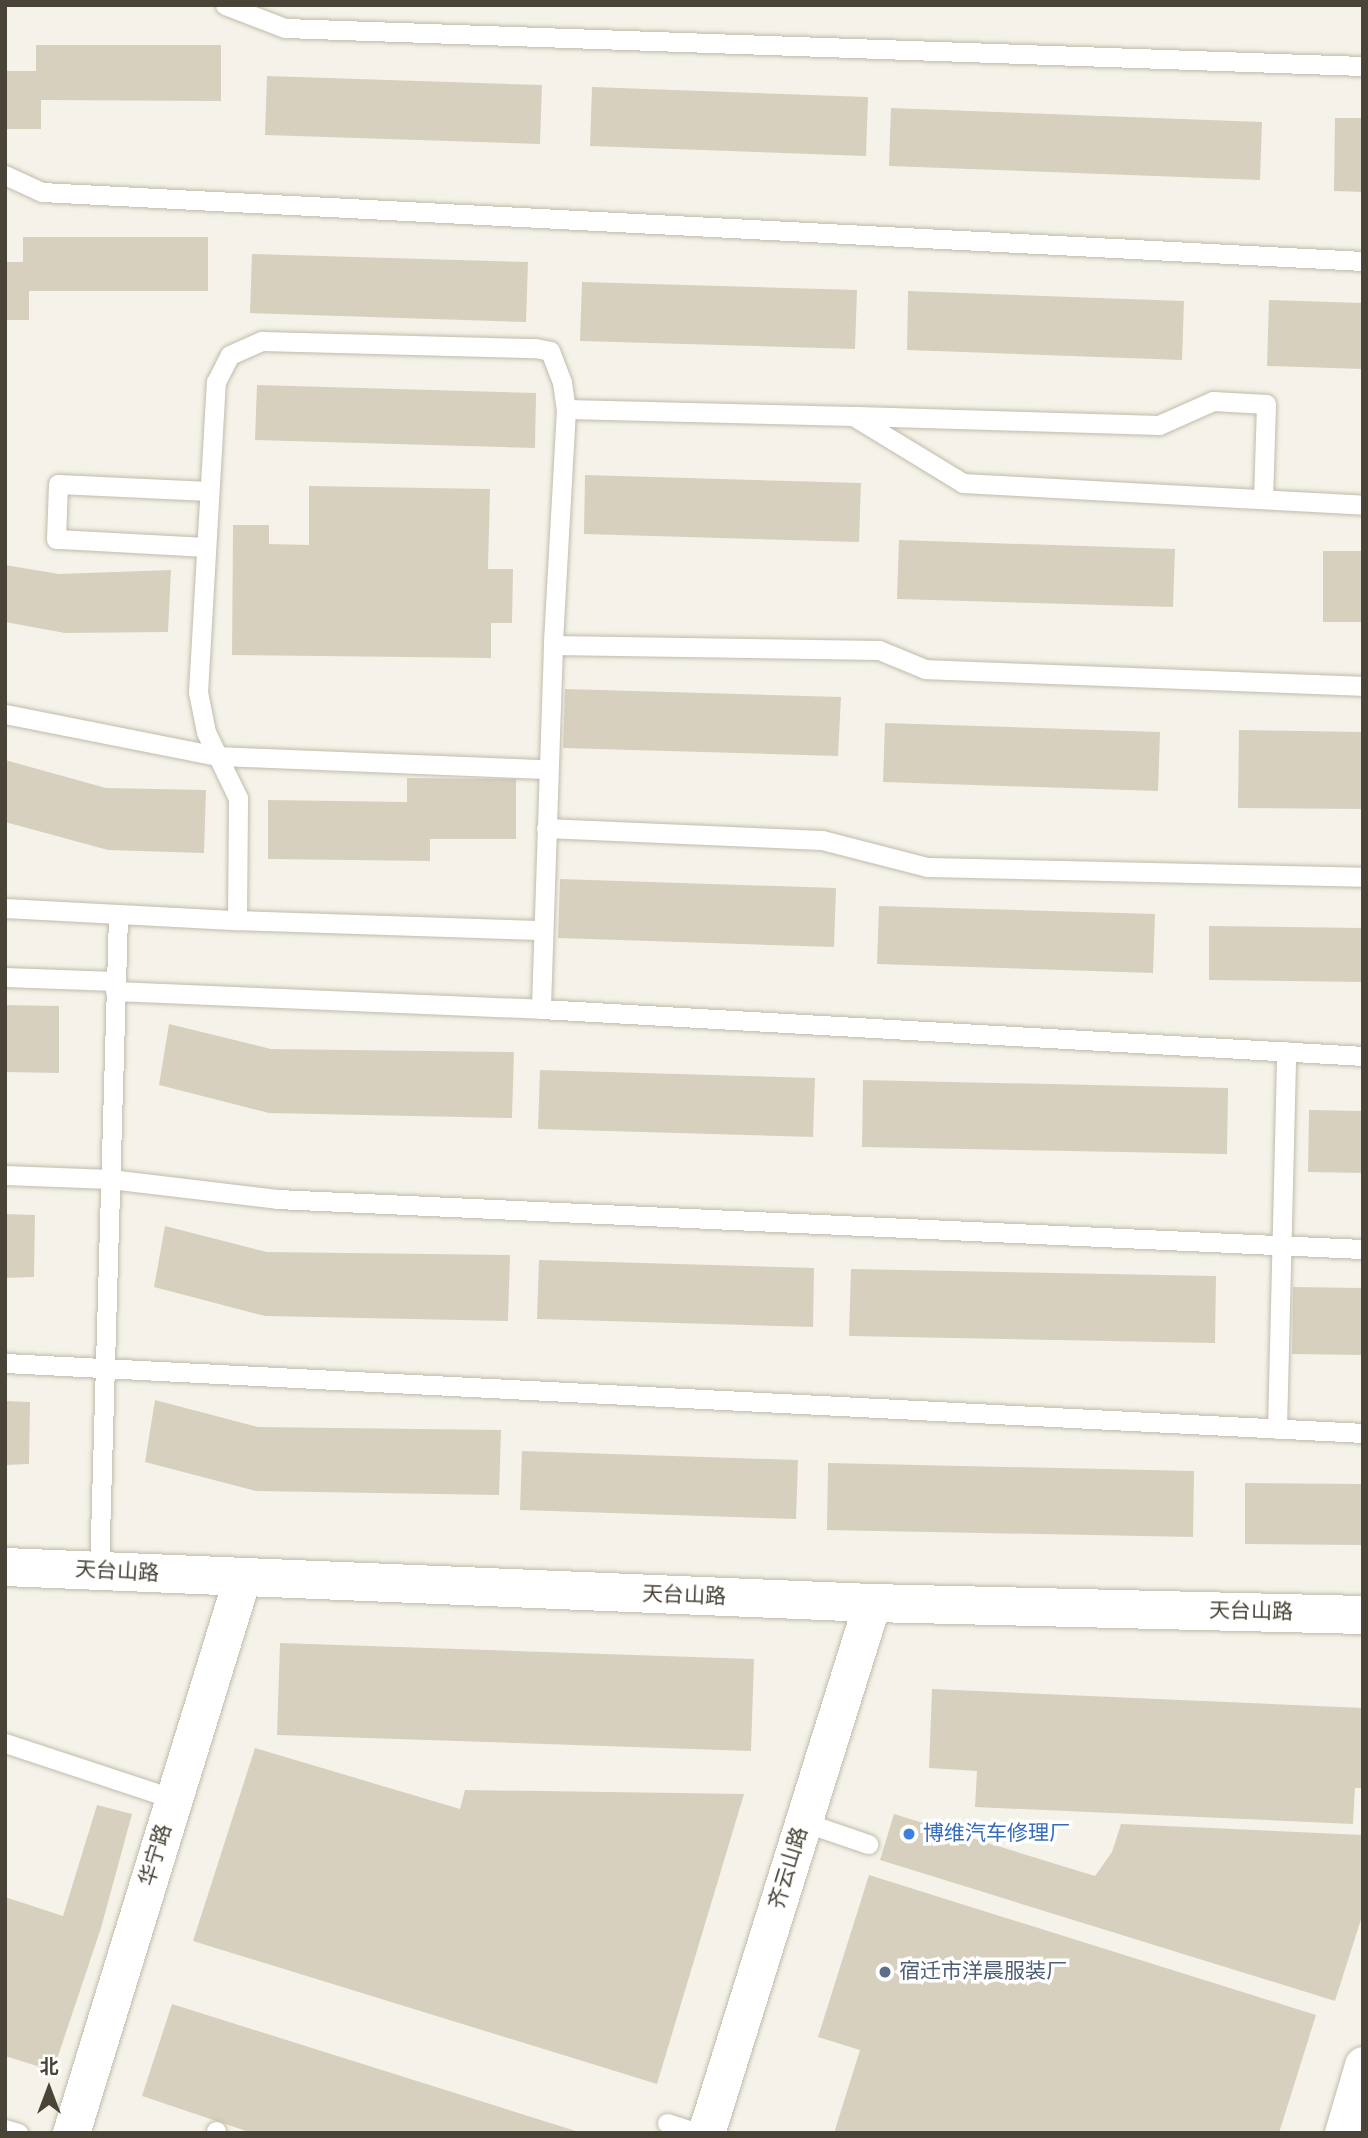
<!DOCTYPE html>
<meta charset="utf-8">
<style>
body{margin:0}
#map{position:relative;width:1368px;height:2138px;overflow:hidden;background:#f5f3e9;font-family:"Sofia Sans Condensed","Noto Sans SC",sans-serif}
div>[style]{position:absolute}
.building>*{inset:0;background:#d7d0be}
.roads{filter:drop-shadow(0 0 2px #c1bbab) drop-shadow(0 0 2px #c1bbab)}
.service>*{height:19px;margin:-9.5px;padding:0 9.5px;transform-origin:9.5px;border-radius:9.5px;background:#fff}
.minor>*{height:37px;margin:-18.5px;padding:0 18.5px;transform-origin:18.5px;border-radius:18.5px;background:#fff}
.tertiary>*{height:38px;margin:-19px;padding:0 19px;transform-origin:19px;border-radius:19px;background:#fff}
.dots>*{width:19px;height:19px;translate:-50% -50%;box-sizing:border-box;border:4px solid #fff;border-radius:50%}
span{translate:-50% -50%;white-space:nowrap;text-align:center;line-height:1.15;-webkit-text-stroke:7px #fff;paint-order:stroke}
.street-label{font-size:21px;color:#494437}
.shop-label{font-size:21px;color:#366cbe}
.left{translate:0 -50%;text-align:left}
.service-label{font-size:21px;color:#4e5e75}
.frame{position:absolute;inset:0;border:7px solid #494437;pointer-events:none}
.north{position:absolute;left:14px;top:2054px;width:70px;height:70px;-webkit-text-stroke:5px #fff;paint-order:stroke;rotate:0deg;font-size:19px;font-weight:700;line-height:28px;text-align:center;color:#494437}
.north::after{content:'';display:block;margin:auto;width:24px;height:32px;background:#494437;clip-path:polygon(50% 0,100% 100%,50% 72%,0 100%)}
</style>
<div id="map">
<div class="building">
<div style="clip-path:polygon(36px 45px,221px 45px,221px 101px,41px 100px,41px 129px,5px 129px,5px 71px,36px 71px)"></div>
<div style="clip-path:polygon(267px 76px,542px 85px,540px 144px,265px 135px)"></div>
<div style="clip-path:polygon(592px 87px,868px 97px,866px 156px,590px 146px)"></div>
<div style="clip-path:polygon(891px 108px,1262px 122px,1260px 180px,889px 166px)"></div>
<div style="clip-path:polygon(1335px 118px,1363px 118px,1363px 192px,1334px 191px)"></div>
<div style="clip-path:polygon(23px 237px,208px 237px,208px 291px,29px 291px,29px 320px,5px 320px,5px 262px,23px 262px)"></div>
<div style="clip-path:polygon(252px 254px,528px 262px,526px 322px,250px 313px)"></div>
<div style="clip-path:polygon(582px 282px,857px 290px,855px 349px,580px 341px)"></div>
<div style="clip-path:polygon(908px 291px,1184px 301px,1182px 360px,907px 350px)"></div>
<div style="clip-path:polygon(1269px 300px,1363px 303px,1363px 369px,1267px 366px)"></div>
<div style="clip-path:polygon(257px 385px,536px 393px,535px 448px,255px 440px)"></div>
<div style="clip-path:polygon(585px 475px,861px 483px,859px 542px,584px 534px)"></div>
<div style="clip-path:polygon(309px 486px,490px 489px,488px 569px,513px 569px,512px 623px,491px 623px,491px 658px,232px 655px,233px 525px,269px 525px,269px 544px,309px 545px)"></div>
<div style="clip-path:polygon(899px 540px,1175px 549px,1173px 607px,897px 599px)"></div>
<div style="clip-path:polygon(1323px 551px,1363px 551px,1363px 622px,1323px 622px)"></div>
<div style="clip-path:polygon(5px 565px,59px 574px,171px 570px,168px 632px,65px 633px,5px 622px)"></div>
<div style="clip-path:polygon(565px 689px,841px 697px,838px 756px,563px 748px)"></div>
<div style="clip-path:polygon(885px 723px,1160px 732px,1158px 791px,883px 782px)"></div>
<div style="clip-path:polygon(1239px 730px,1363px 732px,1363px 809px,1238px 808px)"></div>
<div style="clip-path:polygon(5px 760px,106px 788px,206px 790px,204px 853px,108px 850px,5px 822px)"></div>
<div style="clip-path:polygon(407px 778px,516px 779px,516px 839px,430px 839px,430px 861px,268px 859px,268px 800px,407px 802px)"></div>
<div style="clip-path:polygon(560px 879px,836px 888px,834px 947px,558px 938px)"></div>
<div style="clip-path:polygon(879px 906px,1155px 914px,1153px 973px,877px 964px)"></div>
<div style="clip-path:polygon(1209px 926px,1363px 928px,1363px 982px,1209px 980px)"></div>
<div style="clip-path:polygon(5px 1005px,59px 1006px,59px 1073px,5px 1072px)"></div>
<div style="clip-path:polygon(169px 1024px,271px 1049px,514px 1052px,512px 1118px,269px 1113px,159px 1085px)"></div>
<div style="clip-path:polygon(540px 1070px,815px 1078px,813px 1137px,538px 1129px)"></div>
<div style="clip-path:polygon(863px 1080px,1228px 1088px,1227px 1154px,862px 1147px)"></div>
<div style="clip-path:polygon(1309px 1110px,1363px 1111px,1363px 1173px,1308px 1172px)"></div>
<div style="clip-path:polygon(5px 1214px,35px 1215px,34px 1277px,5px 1278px)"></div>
<div style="clip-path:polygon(165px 1226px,267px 1252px,510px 1255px,508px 1321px,265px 1316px,154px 1287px)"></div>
<div style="clip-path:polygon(539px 1260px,814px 1268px,813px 1327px,537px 1319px)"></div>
<div style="clip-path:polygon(851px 1269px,1216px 1276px,1215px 1343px,849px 1336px)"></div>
<div style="clip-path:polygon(1293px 1287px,1363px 1288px,1363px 1355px,1292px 1354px)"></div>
<div style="clip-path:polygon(155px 1400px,258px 1427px,501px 1430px,499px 1495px,256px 1491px,145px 1462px)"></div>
<div style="clip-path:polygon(5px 1401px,30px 1402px,29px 1464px,5px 1465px)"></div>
<div style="clip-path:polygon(522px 1451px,798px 1460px,796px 1519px,520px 1510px)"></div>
<div style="clip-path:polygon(828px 1463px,1194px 1471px,1193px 1537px,827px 1530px)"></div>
<div style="clip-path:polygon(1245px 1483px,1363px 1484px,1363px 1545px,1245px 1544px)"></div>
<div style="clip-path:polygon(280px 1643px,754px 1659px,751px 1751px,277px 1735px)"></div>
<div style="clip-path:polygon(932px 1689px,1363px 1708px,1363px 1788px,1355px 1788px,1353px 1824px,975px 1807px,977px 1771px,929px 1768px)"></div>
<div style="clip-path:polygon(255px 1748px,460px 1809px,465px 1790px,744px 1794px,657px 2084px,193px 1941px)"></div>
<div style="clip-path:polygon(97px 1805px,132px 1814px,101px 1928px,53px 2071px,5px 2056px,5px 1897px,63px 1916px)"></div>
<div style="clip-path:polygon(894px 1814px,1095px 1876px,1112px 1852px,1121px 1824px,1363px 1835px,1363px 1913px,1335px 2001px,880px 1860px)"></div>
<div style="clip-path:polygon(869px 1875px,1316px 2015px,1279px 2133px,834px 2133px,860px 2050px,818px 2037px)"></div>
<div style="clip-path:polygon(172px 2004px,579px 2132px,579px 2133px,252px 2133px,142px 2096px)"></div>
</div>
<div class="roads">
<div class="service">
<div style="left:225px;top:5px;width:64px;rotate:21deg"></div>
<div style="left:285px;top:28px;width:1079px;rotate:2.02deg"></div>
<div style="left:5px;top:175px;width:41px;rotate:24.7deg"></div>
<div style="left:42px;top:192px;width:1323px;rotate:2.99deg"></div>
<div style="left:566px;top:409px;width:287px;rotate:1.4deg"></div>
<div style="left:853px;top:416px;width:129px;rotate:31.3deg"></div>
<div style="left:963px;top:483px;width:401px;rotate:3.1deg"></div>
<div style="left:857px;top:416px;width:302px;rotate:1.7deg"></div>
<div style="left:1159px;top:425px;width:59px;rotate:-24deg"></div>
<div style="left:1213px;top:401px;width:53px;rotate:3.2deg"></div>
<div style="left:1266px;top:404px;width:95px;rotate:91.8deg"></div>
<div style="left:206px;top:547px;width:150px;rotate:-176.9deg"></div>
<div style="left:56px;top:539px;width:55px;rotate:-87.9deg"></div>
<div style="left:58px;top:484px;width:151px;rotate:2.7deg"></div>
<div style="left:553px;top:645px;width:326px;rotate:0.9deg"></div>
<div style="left:879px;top:650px;width:50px;rotate:22.4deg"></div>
<div style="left:925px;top:669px;width:438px;rotate:2.2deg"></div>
<div style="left:5px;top:714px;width:217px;rotate:11.2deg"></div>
<div style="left:218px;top:756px;width:330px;rotate:2.3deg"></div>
<div style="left:546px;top:828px;width:276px;rotate:2.5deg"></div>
<div style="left:822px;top:840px;width:108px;rotate:14.4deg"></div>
<div style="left:927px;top:867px;width:436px;rotate:1.3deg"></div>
<div style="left:5px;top:908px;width:232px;rotate:3deg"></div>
<div style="left:237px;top:920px;width:122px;rotate:-89.5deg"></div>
<div style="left:238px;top:798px;width:73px;rotate:-115.9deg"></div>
<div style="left:206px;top:732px;width:41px;rotate:-101.3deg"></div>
<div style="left:198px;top:692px;width:311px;rotate:-86.7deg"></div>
<div style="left:216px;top:382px;width:30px;rotate:-63deg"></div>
<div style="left:230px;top:355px;width:35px;rotate:-24deg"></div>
<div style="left:262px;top:341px;width:273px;rotate:1.5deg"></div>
<div style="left:535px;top:348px;width:15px;rotate:11deg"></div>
<div style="left:550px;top:351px;width:33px;rotate:69deg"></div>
<div style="left:562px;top:382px;width:27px;rotate:82deg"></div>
<div style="left:566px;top:409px;width:236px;rotate:93.2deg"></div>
<div style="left:553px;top:645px;width:364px;rotate:91.9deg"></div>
<div style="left:237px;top:920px;width:306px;rotate:1.9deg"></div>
<div style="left:5px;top:977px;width:110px;rotate:2.1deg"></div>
<div style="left:115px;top:991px;width:426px;rotate:2.4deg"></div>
<div style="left:541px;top:1009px;width:823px;rotate:3.27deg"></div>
<div style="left:5px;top:1175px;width:105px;rotate:2.2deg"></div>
<div style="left:110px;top:1179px;width:168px;rotate:6.8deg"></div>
<div style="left:277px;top:1199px;width:1087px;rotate:2.64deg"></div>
<div style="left:5px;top:1363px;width:1360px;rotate:2.95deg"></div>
<div style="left:1277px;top:1429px;width:378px;rotate:-88.6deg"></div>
<div style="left:99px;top:1571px;width:657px;rotate:-88.34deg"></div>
<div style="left:5px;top:1743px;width:178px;rotate:18.3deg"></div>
<div style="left:804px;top:1822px;width:68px;rotate:19deg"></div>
<div style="left:667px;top:2123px;width:33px;rotate:18deg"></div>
<div style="left:5px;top:2129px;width:14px;rotate:17deg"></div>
<div style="left:216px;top:2133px;width:2px;rotate:-90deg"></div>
</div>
<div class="minor">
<div style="left:71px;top:2133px;width:581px;rotate:-72.88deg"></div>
<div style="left:706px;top:2133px;width:555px;rotate:-72.61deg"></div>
<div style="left:1343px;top:2133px;width:71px;rotate:-73.6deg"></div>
</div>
<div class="tertiary">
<div style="left:5px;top:1567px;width:868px;rotate:2.38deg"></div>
<div style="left:872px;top:1603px;width:491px;rotate:1.4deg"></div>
</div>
</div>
<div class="dots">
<div style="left:909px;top:1834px;background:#3f7fe0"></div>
<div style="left:885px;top:1972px;background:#5c6f8a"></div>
</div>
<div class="street-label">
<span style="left:117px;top:1572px;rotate:3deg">天台山路</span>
<span style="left:684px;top:1596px;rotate:2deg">天台山路</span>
<span style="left:1251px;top:1612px;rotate:1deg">天台山路</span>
<span style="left:156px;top:1855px;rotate:-73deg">华宁路</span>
<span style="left:789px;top:1868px;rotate:-73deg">齐云山路</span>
</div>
<div class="shop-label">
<span class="left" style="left:923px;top:1834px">博维汽车修理厂</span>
</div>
<div class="service-label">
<span class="left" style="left:899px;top:1972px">宿迁市洋晨服装厂</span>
</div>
<div class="frame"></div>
<div class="north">北</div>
</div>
